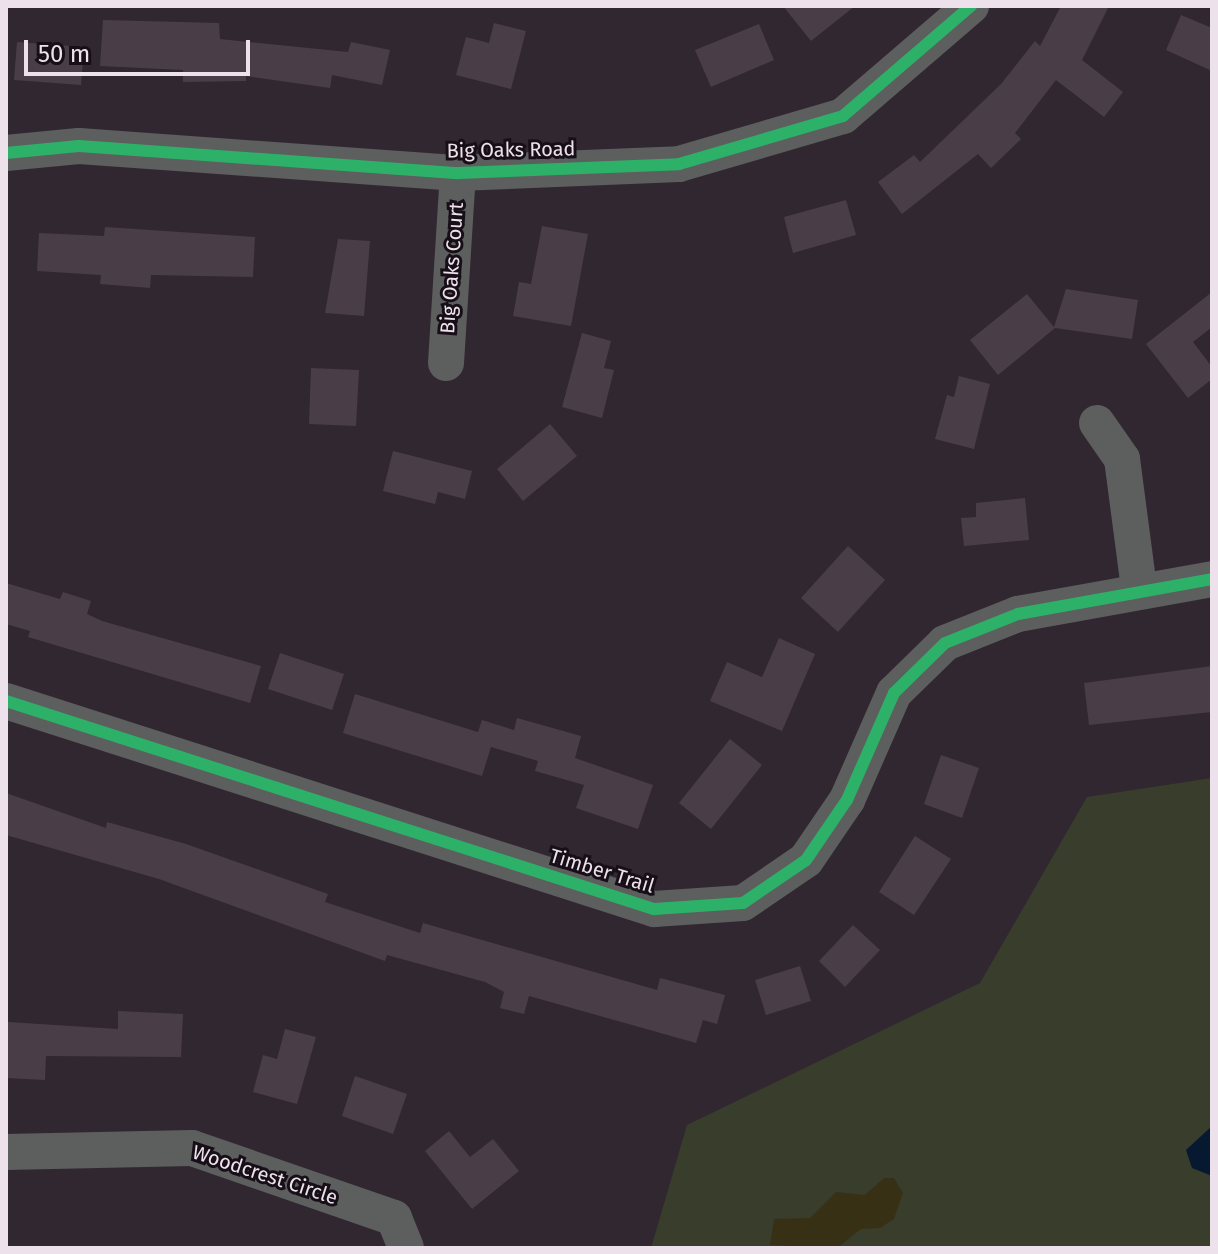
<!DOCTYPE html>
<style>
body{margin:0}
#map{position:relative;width:1218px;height:1254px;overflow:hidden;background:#312730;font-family:"Fira Sans",sans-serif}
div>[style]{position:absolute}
.green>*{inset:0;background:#383d2c}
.sand>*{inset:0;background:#383014}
.water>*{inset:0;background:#071831}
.building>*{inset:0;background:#493e48}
.minor>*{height:36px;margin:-18px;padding:0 18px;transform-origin:18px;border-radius:18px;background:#5d5e5e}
.cycleway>*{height:12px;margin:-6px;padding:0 6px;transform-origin:6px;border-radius:6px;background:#2db169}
span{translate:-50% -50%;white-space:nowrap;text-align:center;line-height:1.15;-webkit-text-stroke:6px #170f17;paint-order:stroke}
.street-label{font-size:20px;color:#ede1ec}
.frame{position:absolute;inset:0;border:8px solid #ede1ec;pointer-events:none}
.scale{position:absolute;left:24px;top:40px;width:226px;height:36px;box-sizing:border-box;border:4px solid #ede1ec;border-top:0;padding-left:10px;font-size:24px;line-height:28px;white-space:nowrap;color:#ede1ec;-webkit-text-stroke:6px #170f17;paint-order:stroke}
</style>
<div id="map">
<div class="green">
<div style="clip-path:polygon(1212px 778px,1212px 1248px,651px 1248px,687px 1125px,980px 983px,1087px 797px)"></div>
</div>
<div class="sand">
<div style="clip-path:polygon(884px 1178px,894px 1178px,903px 1193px,894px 1219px,880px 1228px,861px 1229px,837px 1248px,770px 1245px,774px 1219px,810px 1218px,836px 1192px,865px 1195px)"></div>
</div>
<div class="water">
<div style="clip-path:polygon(1212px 1126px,1212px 1176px,1192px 1168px,1186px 1150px)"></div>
</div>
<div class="building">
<div style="clip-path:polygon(783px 6px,855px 6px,811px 41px)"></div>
<div style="clip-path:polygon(1061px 6px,1109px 6px,1082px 60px,1123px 92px,1104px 117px,1056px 80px,1015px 133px,1021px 139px,991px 168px,978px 154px,902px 214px,878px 182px,914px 155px,920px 162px,1001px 84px,1035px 41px,1040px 46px)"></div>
<div style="clip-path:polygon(1181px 15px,1212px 28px,1212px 71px,1166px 50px)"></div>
<div style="clip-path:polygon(103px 20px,219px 23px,220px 39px,348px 52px,351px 42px,390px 50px,382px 85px,332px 75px,330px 88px,246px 76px,246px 81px,183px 82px,183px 70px,100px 66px)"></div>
<div style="clip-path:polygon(494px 23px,526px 31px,511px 89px,456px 75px,466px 37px,489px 43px)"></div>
<div style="clip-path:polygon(759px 24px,774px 60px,711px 87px,695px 50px)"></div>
<div style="clip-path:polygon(17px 42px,84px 47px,81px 85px,14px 80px)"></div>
<div style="clip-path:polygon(846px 200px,856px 235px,793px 253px,784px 217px)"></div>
<div style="clip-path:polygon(542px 226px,588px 234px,571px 326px,513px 316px,519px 282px,531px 284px)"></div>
<div style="clip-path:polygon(105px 227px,255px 237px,253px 277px,151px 275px,150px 288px,100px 284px,101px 275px,37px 271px,39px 233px,104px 236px)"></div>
<div style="clip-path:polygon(338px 239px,370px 241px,364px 316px,325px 313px)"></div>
<div style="clip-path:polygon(1066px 289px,1138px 300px,1132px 339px,1055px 328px,998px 375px,970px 340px,1027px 294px,1054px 327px)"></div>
<div style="clip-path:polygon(1212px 292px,1212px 327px,1193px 342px,1212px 367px,1212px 379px,1188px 398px,1146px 344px)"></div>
<div style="clip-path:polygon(582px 333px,611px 341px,604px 368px,614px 370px,602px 418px,562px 407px)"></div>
<div style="clip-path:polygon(311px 368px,359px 370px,356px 426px,309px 424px)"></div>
<div style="clip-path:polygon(959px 376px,990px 384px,974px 449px,935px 439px,947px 395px,954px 397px)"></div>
<div style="clip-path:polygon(550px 424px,577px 456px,523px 501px,497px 469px)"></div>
<div style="clip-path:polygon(393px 451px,472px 471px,465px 499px,438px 492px,435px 504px,383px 491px)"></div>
<div style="clip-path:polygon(1025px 498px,1029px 540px,964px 546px,961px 518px,976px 517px,976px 503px)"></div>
<div style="clip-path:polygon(848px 546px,885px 580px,838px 632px,801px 598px)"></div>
<div style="clip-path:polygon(6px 583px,60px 599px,63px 592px,91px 601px,87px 614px,102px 621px,261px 666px,250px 703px,28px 637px,30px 631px,6px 624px)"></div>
<div style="clip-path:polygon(779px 638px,815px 654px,782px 731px,710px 701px,727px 662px,762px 677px)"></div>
<div style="clip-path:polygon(280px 653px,344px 674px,332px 710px,268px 689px)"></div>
<div style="clip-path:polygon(1212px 666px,1212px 712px,1089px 725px,1084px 683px)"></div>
<div style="clip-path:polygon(355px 694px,478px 732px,482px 720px,514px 730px,517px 718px,581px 736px,575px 758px,653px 785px,638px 829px,576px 808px,584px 785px,535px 771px,538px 761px,491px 747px,482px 776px,343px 733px)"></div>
<div style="clip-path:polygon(730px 739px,762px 765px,711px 829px,679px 803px)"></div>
<div style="clip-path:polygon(941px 755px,979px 768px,962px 818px,924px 804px)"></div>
<div style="clip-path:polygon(6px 793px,106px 828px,107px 822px,186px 844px,328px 894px,325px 902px,420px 933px,423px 923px,657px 990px,660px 978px,725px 995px,717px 1024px,703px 1020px,696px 1043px,529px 996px,524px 1014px,500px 1008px,504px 992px,485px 982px,387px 955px,385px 961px,159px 879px,6px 835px)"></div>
<div style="clip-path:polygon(915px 836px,951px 859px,914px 915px,879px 892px)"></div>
<div style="clip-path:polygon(853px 925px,880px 950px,845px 987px,819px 961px)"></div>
<div style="clip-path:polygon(800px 966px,811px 1001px,766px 1015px,755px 980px)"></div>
<div style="clip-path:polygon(118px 1011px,183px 1014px,181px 1057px,46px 1056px,45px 1080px,6px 1078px,8px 1022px,118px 1029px)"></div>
<div style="clip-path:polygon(285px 1029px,316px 1037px,297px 1104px,253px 1092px,263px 1055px,277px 1059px)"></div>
<div style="clip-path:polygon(355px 1076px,407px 1094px,393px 1134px,342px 1116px)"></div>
<div style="clip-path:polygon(449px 1131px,470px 1157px,493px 1139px,519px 1171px,472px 1209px,425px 1151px)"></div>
</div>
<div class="minor">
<div style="left:6px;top:153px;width:73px;rotate:-5.5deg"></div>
<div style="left:79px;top:146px;width:380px;rotate:4.1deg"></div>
<div style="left:458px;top:173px;width:221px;rotate:-2.3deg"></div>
<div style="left:679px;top:164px;width:171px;rotate:-16.3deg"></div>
<div style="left:843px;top:116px;width:169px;rotate:-40.7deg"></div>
<div style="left:446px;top:363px;width:190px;rotate:-86.4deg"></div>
<div style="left:1097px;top:423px;width:44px;rotate:55.2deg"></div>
<div style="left:1122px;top:459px;width:130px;rotate:82.5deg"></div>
<div style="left:6px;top:701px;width:681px;rotate:17.8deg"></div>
<div style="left:654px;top:909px;width:89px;rotate:-3.9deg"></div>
<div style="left:743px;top:903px;width:76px;rotate:-34.3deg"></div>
<div style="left:806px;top:860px;width:73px;rotate:-55.7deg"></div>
<div style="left:847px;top:800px;width:117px;rotate:-66.3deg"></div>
<div style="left:894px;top:693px;width:71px;rotate:-44.4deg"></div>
<div style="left:945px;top:643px;width:79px;rotate:-21.7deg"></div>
<div style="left:1018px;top:614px;width:197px;rotate:-10.2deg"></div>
<div style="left:6px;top:1152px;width:186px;rotate:-1.2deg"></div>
<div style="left:192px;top:1148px;width:214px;rotate:19.1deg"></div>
<div style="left:394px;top:1218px;width:32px;rotate:68deg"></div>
</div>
<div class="cycleway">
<div style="left:6px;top:153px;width:73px;rotate:-5.5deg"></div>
<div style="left:79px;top:146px;width:380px;rotate:4.1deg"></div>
<div style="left:458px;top:173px;width:221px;rotate:-2.3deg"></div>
<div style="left:679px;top:164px;width:171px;rotate:-16.3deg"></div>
<div style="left:843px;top:116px;width:169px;rotate:-40.7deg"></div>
<div style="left:6px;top:701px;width:681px;rotate:17.8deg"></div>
<div style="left:654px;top:909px;width:89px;rotate:-3.9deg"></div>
<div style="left:743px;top:903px;width:76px;rotate:-34.3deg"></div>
<div style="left:806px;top:860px;width:73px;rotate:-55.7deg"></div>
<div style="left:847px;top:800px;width:117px;rotate:-66.3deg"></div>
<div style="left:894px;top:693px;width:71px;rotate:-44.4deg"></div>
<div style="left:945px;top:643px;width:79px;rotate:-21.7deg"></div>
<div style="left:1018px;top:614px;width:197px;rotate:-10.2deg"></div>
</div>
<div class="street-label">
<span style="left:511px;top:150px;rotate:-1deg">Big Oaks Road</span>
<span style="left:452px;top:268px;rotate:-86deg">Big Oaks Court</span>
<span style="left:602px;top:871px;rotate:17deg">Timber Trail</span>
<span style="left:265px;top:1175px;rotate:18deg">Woodcrest Circle</span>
</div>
<div class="frame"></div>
<div class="scale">50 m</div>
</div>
